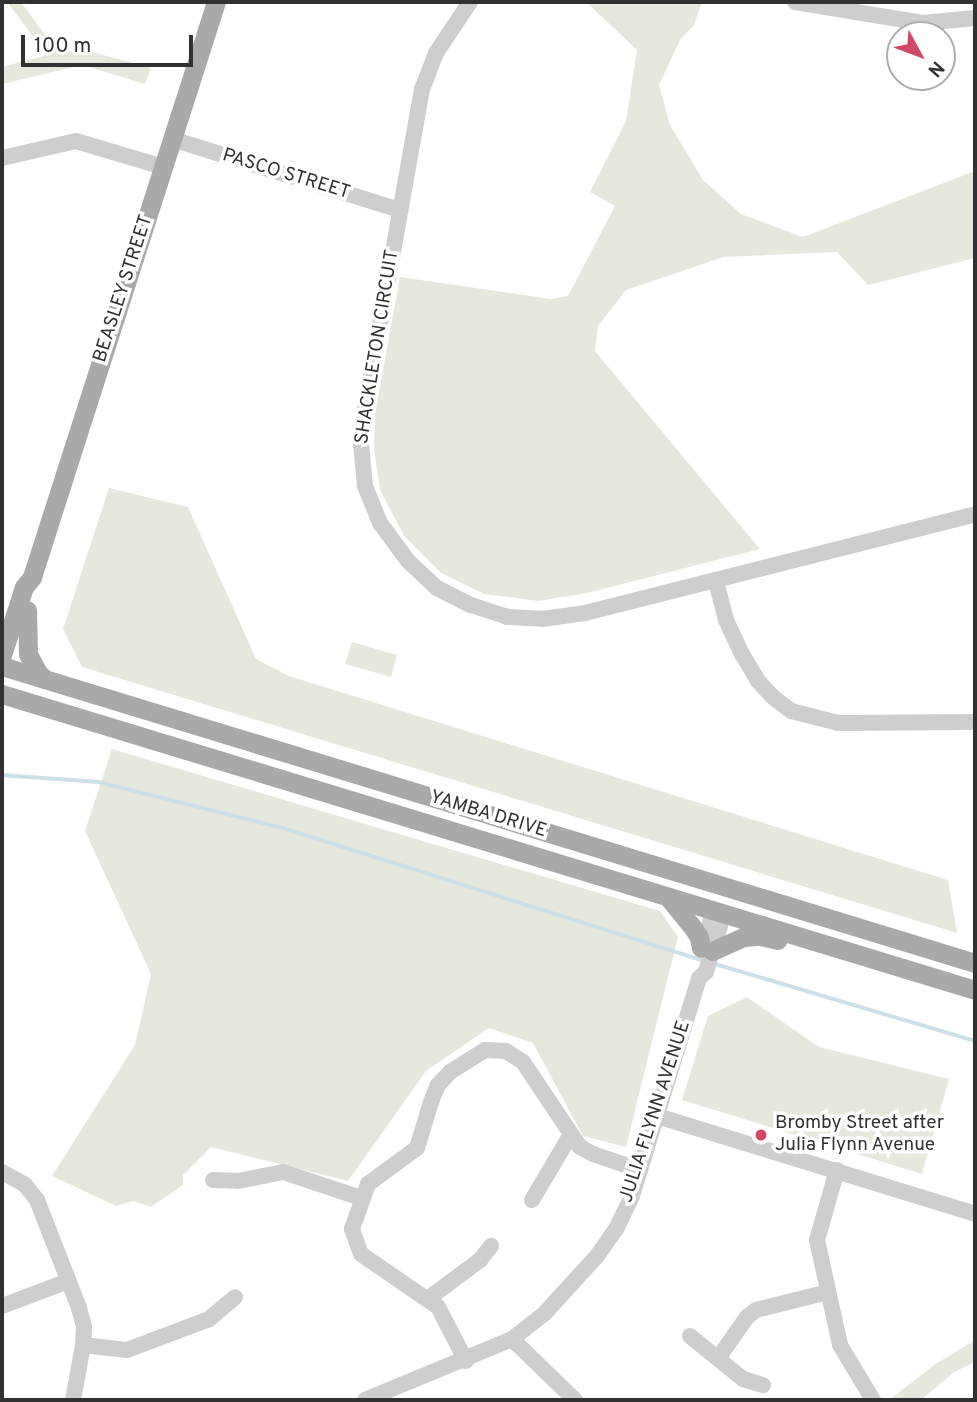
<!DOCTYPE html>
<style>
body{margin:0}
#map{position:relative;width:977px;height:1402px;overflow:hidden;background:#fff;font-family:Overpass,sans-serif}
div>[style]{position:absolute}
.green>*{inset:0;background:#e5e9dd}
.stream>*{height:3.5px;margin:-1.75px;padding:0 1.75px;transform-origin:1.75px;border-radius:1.75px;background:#cce1e7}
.minor>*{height:16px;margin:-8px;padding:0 8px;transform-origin:8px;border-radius:8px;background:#cecece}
.major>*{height:19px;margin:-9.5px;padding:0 9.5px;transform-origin:9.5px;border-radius:9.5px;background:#a9a9a9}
.dots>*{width:19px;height:19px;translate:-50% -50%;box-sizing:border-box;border:4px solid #fff;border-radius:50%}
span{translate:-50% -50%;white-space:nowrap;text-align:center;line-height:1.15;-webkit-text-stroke:7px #fff;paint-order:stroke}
.street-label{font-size:19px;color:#313131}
.poi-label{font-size:19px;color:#313131}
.left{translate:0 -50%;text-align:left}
.frame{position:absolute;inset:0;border:4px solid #313131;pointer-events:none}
.north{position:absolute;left:886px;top:21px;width:70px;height:70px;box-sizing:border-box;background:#fff;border:2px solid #adadad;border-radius:50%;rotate:131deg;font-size:19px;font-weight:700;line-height:28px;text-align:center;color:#313131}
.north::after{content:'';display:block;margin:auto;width:24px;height:32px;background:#d24867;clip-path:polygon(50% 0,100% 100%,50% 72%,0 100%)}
.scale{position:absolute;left:21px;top:35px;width:172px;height:32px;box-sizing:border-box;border:4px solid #313131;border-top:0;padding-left:9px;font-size:21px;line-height:24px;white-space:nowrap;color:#313131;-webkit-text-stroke:5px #fff;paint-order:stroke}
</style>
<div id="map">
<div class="green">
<div style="clip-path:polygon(7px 2px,21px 2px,59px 54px,81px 49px,151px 68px,145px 84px,82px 65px,2px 84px,2px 67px,47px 55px)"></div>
<div style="clip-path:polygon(586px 2px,702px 2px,694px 25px,680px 40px,659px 85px,670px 125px,703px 180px,741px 214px,803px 237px,975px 171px,975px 258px,868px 285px,837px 252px,724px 257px,626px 290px,598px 326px,595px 351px,760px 549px,587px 593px,538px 601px,484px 594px,441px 573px,404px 536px,380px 490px,374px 449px,375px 414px,400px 277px,551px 299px,568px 296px,615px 206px,590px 192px,626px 121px,637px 50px)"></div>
<div style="clip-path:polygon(109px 488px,188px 507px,256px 659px,289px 676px,948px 880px,957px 933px,82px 667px,63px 629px)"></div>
<div style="clip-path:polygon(352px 642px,397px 655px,391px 677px,345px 664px)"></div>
<div style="clip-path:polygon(112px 749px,660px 911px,678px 937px,626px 1147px,583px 1136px,533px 1043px,489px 1028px,426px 1071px,348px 1181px,211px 1147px,183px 1175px,183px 1185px,151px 1207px,133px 1201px,116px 1206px,52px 1176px,135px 1045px,151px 974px,85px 831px)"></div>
<div style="clip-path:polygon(747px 997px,819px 1047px,949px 1079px,922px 1174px,682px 1100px,708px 1016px)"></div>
<div style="clip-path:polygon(975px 1340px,975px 1362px,954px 1372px,921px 1400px,892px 1398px,934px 1365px)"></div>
</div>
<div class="stream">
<div style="left:2px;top:775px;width:97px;rotate:4.1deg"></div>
<div style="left:99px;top:782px;width:190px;rotate:14deg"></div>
<div style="left:283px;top:828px;width:442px;rotate:17.5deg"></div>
<div style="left:712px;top:963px;width:274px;rotate:16.5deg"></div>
</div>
<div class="minor">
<div style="left:470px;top:2px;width:61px;rotate:123.7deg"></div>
<div style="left:436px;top:53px;width:39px;rotate:111deg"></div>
<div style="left:422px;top:89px;width:319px;rotate:100.1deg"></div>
<div style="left:366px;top:403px;width:41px;rotate:97deg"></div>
<div style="left:361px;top:444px;width:42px;rotate:84.6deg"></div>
<div style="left:365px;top:486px;width:40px;rotate:68deg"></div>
<div style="left:380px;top:523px;width:47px;rotate:53.6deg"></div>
<div style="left:408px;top:561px;width:40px;rotate:43deg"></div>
<div style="left:437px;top:588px;width:38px;rotate:27deg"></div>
<div style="left:471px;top:605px;width:38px;rotate:18deg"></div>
<div style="left:507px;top:617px;width:35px;rotate:3deg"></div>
<div style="left:542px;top:619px;width:43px;rotate:-7.9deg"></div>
<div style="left:585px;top:613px;width:402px;rotate:-14.2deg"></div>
<div style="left:795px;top:2px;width:130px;rotate:9.3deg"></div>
<div style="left:923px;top:23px;width:52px;rotate:-5.5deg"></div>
<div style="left:172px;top:139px;width:239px;rotate:17.3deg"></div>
<div style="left:2px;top:158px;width:76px;rotate:-12.9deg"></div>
<div style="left:76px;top:141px;width:91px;rotate:16.6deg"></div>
<div style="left:716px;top:581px;width:40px;rotate:75.6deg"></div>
<div style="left:726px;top:620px;width:38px;rotate:65deg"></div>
<div style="left:742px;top:654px;width:31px;rotate:59deg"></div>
<div style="left:758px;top:681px;width:23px;rotate:47deg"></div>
<div style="left:774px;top:698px;width:21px;rotate:37deg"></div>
<div style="left:791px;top:711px;width:49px;rotate:14.3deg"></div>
<div style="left:838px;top:723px;width:137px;rotate:-0.4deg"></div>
<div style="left:701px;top:949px;width:40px;rotate:-71.1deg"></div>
<div style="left:657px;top:1116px;width:333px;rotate:17.1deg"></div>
<div style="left:837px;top:1170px;width:73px;rotate:105.9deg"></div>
<div style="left:817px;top:1240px;width:107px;rotate:77.6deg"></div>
<div style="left:840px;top:1345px;width:64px;rotate:59deg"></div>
<div style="left:2px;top:1172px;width:26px;rotate:29deg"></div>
<div style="left:25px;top:1185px;width:19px;rotate:51deg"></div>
<div style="left:37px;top:1200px;width:116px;rotate:68.7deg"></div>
<div style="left:79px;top:1308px;width:20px;rotate:75deg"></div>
<div style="left:84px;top:1327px;width:18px;rotate:93deg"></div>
<div style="left:83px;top:1345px;width:56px;rotate:100.3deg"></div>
<div style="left:213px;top:1180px;width:25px;rotate:2deg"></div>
<div style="left:238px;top:1181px;width:46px;rotate:-11.3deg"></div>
<div style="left:283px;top:1172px;width:82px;rotate:18.4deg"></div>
<div style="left:532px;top:1200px;width:74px;rotate:-59.3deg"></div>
<div style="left:429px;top:1298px;width:64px;rotate:-36.7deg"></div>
<div style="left:480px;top:1260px;width:18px;rotate:-52deg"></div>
<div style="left:2px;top:1306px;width:71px;rotate:-20.7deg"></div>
<div style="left:690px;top:1336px;width:68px;rotate:39.1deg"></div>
<div style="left:743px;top:1379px;width:21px;rotate:17deg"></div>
<div style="left:512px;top:1339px;width:88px;rotate:44.1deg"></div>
<div style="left:83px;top:1345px;width:44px;rotate:6.5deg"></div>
<div style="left:127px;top:1350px;width:88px;rotate:-20.7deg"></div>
<div style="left:209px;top:1319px;width:34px;rotate:-40deg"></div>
<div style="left:719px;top:1357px;width:49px;rotate:-55deg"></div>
<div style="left:747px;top:1317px;width:11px;rotate:-38deg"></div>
<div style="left:756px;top:1310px;width:74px;rotate:-14deg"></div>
<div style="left:466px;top:1361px;width:61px;rotate:-117.4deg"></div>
<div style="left:438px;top:1307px;width:93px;rotate:-145.5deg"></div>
<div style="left:361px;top:1254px;width:27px;rotate:-110deg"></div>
<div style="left:352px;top:1229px;width:48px;rotate:-70.4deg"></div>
<div style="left:368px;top:1184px;width:61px;rotate:-36.3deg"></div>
<div style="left:417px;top:1148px;width:48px;rotate:-73.1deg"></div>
<div style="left:431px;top:1102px;width:18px;rotate:-68deg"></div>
<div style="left:438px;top:1085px;width:18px;rotate:-47deg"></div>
<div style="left:450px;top:1072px;width:41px;rotate:-32.2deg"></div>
<div style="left:485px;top:1050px;width:21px;rotate:3deg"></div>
<div style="left:506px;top:1051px;width:20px;rotate:33deg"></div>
<div style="left:523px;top:1062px;width:102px;rotate:56.2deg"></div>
<div style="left:580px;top:1147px;width:15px;rotate:28deg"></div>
<div style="left:593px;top:1154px;width:50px;rotate:18.8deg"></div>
<div style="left:365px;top:1400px;width:159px;rotate:-22.5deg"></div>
<div style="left:512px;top:1339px;width:41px;rotate:-38deg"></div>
<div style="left:544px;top:1314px;width:79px;rotate:-47.6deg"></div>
<div style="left:597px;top:1256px;width:35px;rotate:-55deg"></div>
<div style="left:617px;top:1227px;width:34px;rotate:-64deg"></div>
<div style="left:632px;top:1196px;width:228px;rotate:-72.9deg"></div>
<div style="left:699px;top:978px;width:9px;rotate:-41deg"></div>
<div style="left:706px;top:972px;width:22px;rotate:-74deg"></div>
<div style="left:712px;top:951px;width:26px;rotate:-72deg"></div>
<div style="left:720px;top:926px;width:13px;rotate:-90deg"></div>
</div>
<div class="major">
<div style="left:27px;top:610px;width:44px;rotate:88.7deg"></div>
<div style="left:28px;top:654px;width:21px;rotate:62deg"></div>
<div style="left:38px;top:673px;width:9px;rotate:41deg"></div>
<div style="left:2px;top:655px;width:71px;rotate:-72.1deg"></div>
<div style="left:24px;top:587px;width:13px;rotate:-51deg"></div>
<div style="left:32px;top:577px;width:604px;rotate:-72.26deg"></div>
<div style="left:2px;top:666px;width:1017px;rotate:16.97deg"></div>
<div style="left:2px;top:694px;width:1017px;rotate:16.92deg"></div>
<div style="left:668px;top:897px;width:36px;rotate:51deg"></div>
<div style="left:691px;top:925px;width:14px;rotate:56deg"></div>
<div style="left:699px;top:937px;width:11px;rotate:80deg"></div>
<div style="left:712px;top:951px;width:35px;rotate:-24deg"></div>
<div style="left:744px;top:937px;width:16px;rotate:-4deg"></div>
<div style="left:760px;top:936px;width:18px;rotate:13deg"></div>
</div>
<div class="dots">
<div style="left:761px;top:1135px;background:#d24867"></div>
</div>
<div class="street-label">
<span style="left:286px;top:175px;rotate:17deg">PASCO STREET</span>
<span style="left:124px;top:289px;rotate:-72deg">BEASLEY STREET</span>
<span style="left:378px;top:347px;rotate:-81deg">SHACKLETON CIRCUIT</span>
<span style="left:488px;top:815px;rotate:17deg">YAMBA DRIVE</span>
<span style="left:656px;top:1112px;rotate:-72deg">JULIA FLYNN AVENUE</span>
</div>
<div class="poi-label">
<span class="left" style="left:775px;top:1135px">Bromby Street after<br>Julia Flynn Avenue</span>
</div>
<div class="frame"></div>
<div class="north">N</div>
<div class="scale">100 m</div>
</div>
